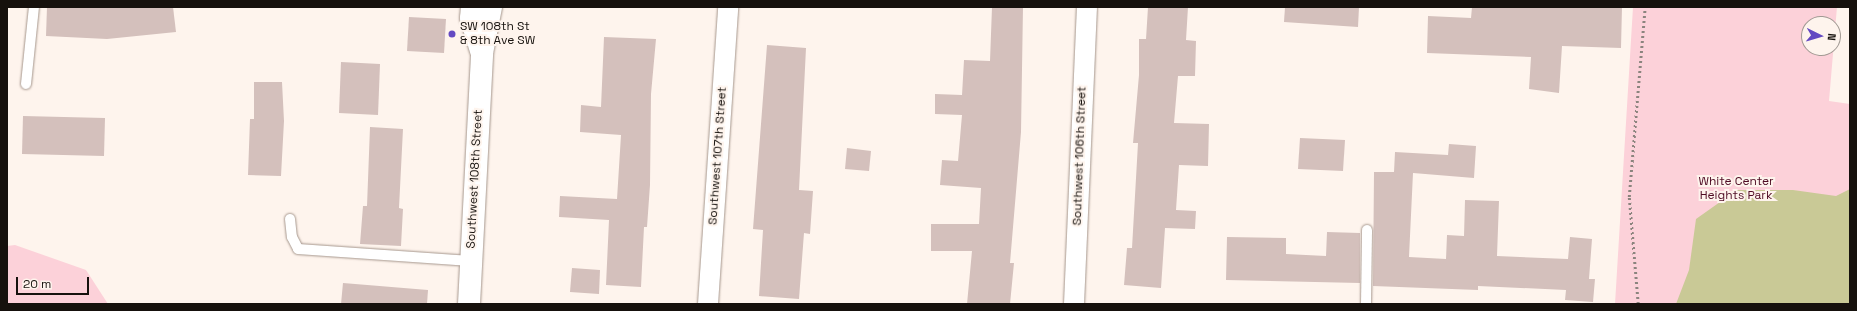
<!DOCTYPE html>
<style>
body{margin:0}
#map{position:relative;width:1857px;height:311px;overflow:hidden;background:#fef4ed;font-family:"Space Grotesk",sans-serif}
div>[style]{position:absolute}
.green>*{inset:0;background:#fcd1d9}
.water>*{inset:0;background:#c9c996}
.building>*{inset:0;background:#d4c0bc}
.path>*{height:2.5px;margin-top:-1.25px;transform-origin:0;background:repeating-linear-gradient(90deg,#8b847e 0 2px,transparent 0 5px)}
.roads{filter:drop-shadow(0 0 1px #a6978d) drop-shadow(0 0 1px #a6978d)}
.service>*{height:10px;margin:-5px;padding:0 5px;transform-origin:5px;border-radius:5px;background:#fff}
.minor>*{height:20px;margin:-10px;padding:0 10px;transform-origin:10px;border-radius:10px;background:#fff}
.tertiary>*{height:22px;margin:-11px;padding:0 11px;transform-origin:11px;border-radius:11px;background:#fff}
.dots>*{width:11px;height:11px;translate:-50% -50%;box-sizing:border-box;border:2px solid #fef4ed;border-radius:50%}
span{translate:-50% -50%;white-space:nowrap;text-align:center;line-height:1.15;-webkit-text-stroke:4px #fef4ed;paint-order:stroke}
.poi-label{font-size:12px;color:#16110d}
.left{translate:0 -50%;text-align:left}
.street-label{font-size:12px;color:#16110d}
.park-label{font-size:12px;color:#4f0c24}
.frame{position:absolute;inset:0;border:8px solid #16110d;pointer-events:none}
.north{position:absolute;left:1801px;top:16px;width:40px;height:40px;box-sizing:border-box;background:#fef4ed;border:1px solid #a19993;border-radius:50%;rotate:95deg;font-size:11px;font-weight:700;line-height:16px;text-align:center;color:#16110d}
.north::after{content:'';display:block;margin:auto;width:14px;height:18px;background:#6349c2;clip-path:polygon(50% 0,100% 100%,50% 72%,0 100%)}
.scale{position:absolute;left:16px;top:277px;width:73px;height:18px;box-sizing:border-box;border:2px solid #16110d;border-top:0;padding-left:5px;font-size:12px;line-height:14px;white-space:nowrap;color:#16110d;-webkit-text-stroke:3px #fef4ed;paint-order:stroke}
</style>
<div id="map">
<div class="green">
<div style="clip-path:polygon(evenodd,1633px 7px,1837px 7px,1829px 101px,1850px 104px,1850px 304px,1615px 304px,1633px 7px,1809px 24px,1833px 24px,1833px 48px,1809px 48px,1809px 24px)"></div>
<div style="clip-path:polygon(15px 245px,86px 270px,108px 304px,7px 304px,7px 246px)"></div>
</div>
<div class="water">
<div style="clip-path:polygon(1850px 189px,1850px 304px,1676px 304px,1689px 270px,1696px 219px,1737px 190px,1793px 190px,1836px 196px)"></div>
</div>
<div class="building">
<div style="clip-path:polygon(47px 7px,173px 7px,176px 32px,107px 39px,46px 36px)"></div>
<div style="clip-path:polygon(992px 7px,1023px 7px,1021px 132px,1010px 263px,1014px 263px,1010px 304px,967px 304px,972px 251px,931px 251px,931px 224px,979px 224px,981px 188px,940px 185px,942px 160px,958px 161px,962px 115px,935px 114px,935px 94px,962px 95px,964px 60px,990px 61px)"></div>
<div style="clip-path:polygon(1148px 7px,1188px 7px,1186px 40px,1196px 41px,1195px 76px,1178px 76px,1174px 123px,1209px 124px,1208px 166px,1179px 165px,1176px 210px,1196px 211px,1195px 229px,1165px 228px,1161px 288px,1124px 285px,1127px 248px,1132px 248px,1138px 143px,1133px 143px,1139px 75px,1139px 39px,1146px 39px)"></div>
<div style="clip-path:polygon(1285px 7px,1359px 7px,1358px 27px,1284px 22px)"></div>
<div style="clip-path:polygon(1472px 7px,1622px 7px,1621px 48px,1562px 46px,1559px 93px,1529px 89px,1531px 57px,1427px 53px,1428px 16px,1471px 18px)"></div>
<div style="clip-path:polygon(409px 17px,446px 19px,444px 53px,407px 51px)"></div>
<div style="clip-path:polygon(604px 37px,656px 39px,651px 94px,650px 185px,647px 227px,644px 227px,641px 287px,606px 285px,609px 220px,559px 217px,560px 196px,617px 199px,621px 135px,580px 132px,581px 105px,601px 107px)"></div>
<div style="clip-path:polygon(767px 45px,806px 48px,799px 190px,813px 191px,810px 234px,804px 233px,799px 299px,759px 296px,763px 230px,753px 229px)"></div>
<div style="clip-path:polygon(341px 62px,380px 64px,378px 115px,339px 113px)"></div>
<div style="clip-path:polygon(254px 82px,282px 82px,284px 121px,281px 176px,248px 175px,250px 119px,254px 119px)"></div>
<div style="clip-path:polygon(23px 116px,105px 118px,104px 156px,22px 154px)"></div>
<div style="clip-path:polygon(370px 127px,403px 129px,399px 208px,403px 209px,401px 246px,360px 244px,363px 206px,367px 206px)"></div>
<div style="clip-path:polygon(1300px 138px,1345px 140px,1343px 171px,1298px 169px)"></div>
<div style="clip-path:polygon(1449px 144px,1476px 146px,1474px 178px,1413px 173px,1409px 257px,1446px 259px,1447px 235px,1464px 236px,1465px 200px,1499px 201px,1497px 256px,1568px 259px,1570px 237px,1592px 239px,1589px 279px,1595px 279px,1593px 302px,1565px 300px,1566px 290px,1478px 286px,1478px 290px,1373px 286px,1374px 172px,1394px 172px,1395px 152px,1448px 155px)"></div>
<div style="clip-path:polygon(847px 148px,871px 151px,869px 171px,845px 169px)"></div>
<div style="clip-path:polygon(1327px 232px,1360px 233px,1360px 283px,1226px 280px,1227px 237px,1286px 238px,1286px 254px,1326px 256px)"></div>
<div style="clip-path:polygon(572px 268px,600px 270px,599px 294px,570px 292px)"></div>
<div style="clip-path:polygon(343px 283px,428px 290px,427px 304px,341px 304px)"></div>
</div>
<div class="path">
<div style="left:1638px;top:304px;width:107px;rotate:-94.8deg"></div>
<div style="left:1629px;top:197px;width:191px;rotate:-85.2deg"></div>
</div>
<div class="roads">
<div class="service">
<div style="left:26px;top:84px;width:77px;rotate:-84.1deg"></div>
<div style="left:290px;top:219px;width:18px;rotate:84deg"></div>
<div style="left:292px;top:237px;width:13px;rotate:63deg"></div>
<div style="left:298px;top:249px;width:173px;rotate:4deg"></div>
<div style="left:1366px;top:304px;width:74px;rotate:-89.2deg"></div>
</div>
<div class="minor">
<div style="left:708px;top:304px;width:298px;rotate:-86.1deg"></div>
<div style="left:1074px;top:304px;width:297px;rotate:-87.5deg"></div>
</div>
<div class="tertiary">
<div style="left:472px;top:7px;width:11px;rotate:95deg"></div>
<div style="left:471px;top:18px;width:34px;rotate:73deg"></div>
<div style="left:469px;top:304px;width:251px;rotate:-87deg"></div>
<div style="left:482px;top:53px;width:47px;rotate:-78.9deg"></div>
</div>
</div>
<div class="dots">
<div style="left:452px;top:34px;background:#6349c2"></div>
</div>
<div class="poi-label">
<span class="left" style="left:460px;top:34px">SW 108th St<br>&amp; 8th Ave SW</span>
</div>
<div class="street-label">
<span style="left:718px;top:156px;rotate:-86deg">Southwest 107th Street</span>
<span style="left:1080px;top:156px;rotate:-88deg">Southwest 106th Street</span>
<span style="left:475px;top:179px;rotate:-87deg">Southwest 108th Street</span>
</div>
<div class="park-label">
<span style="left:1736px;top:189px">White Center<br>Heights Park</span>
</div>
<div class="frame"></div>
<div class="north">N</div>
<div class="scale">20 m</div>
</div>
